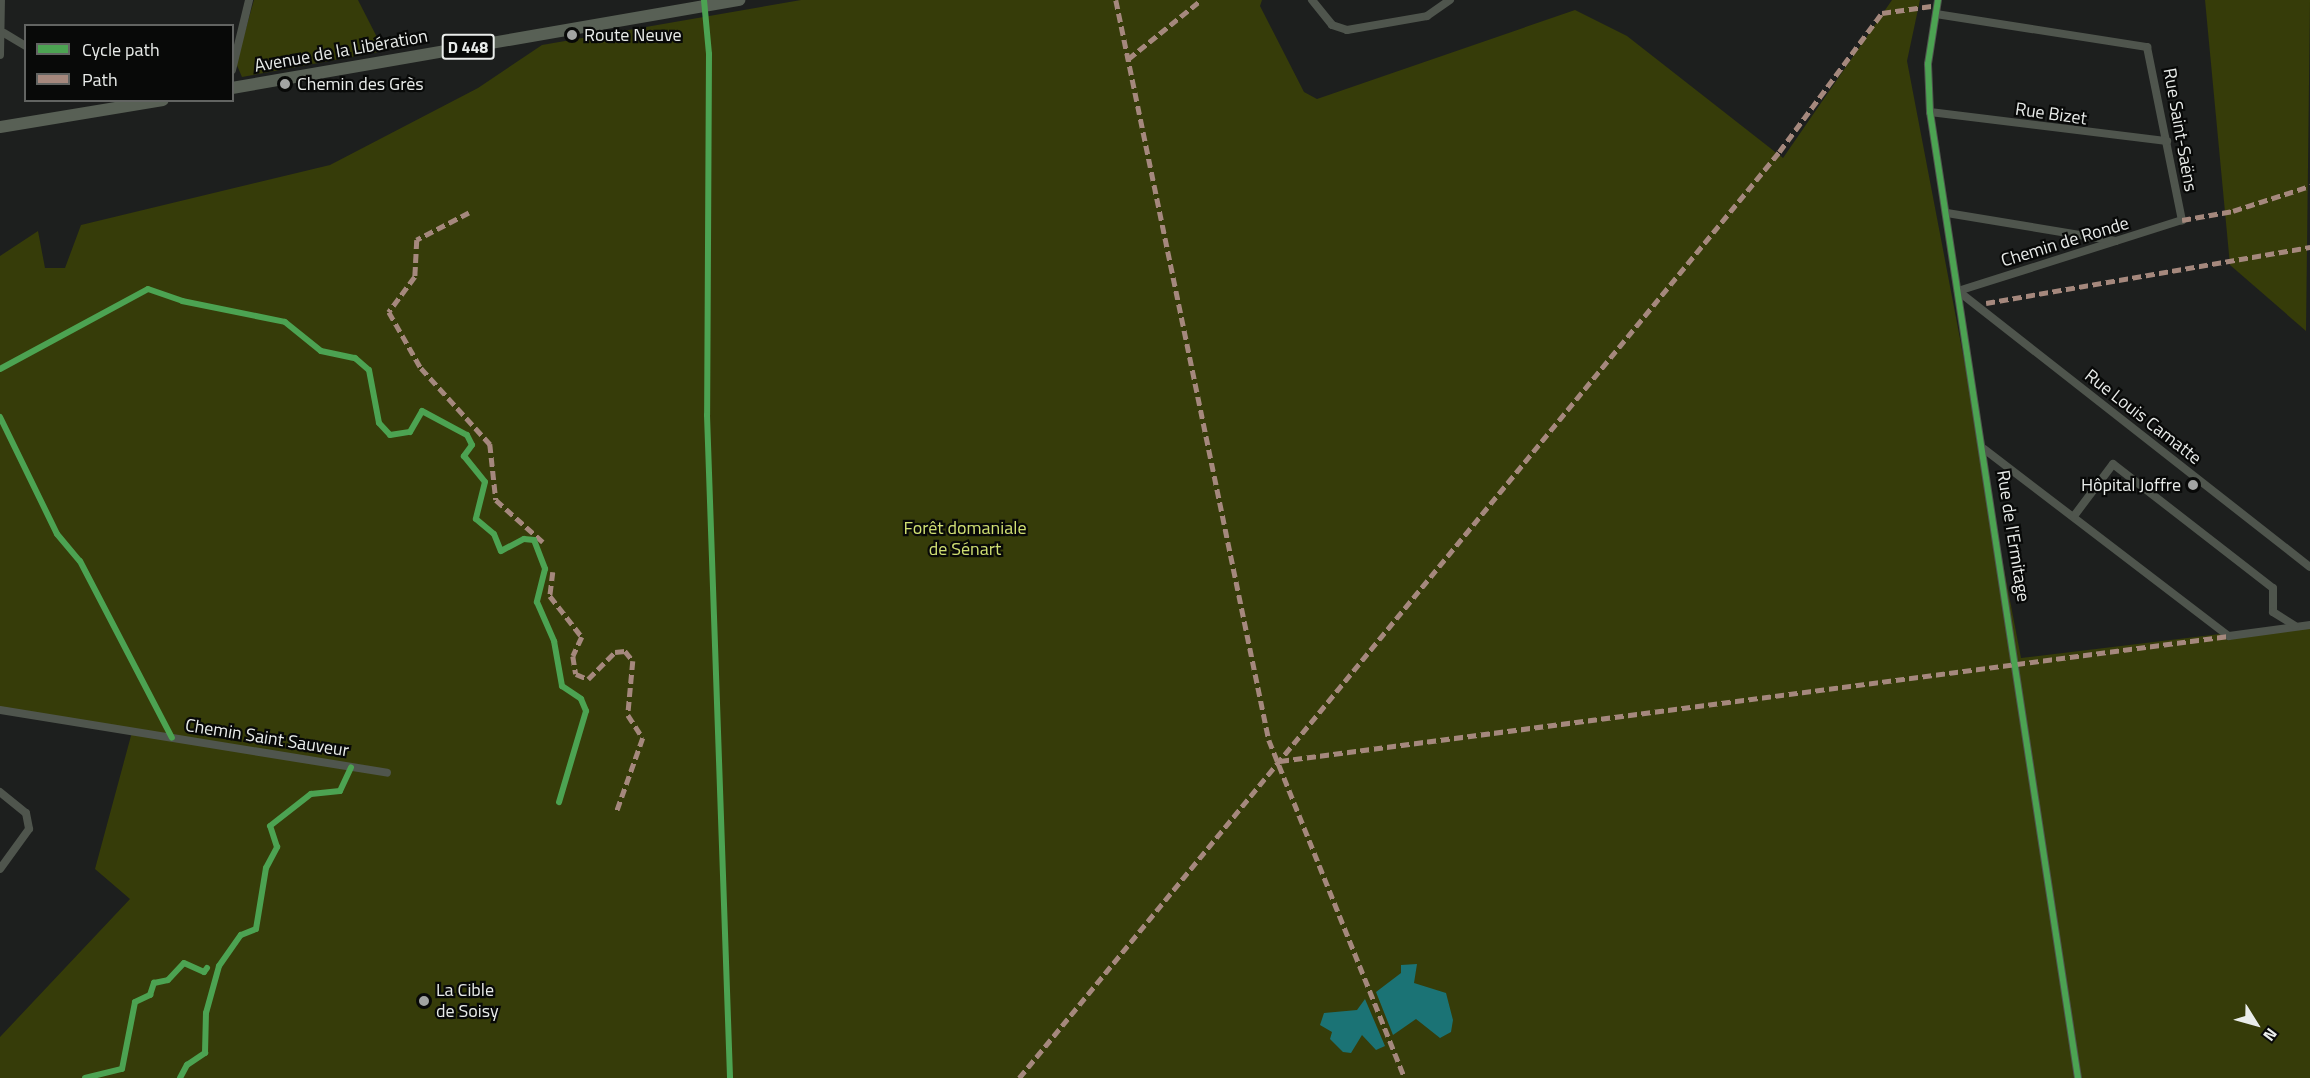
<!DOCTYPE html>
<meta charset="utf-8">
<style>
body{margin:0}
#map{position:relative;width:2310px;height:1078px;overflow:hidden;background:#1d1f1e;font-family:"Titillium Web",sans-serif}
div>[style]{position:absolute}
.green>*{inset:0;background:#363c09}
.water>*{inset:0;background:#1b7375}
.minor>*{height:8px;margin:-4px;padding:0 4px;transform-origin:4px;border-radius:4px;background:#4f554d}
.primary>*{height:12px;margin:-6px;padding:0 6px;transform-origin:6px;border-radius:6px;background:#586055}
.quiet>*{height:4.5px;margin-top:-2.25px;transform-origin:0;background:repeating-linear-gradient(90deg,#a5887d 0 9px,transparent 0 13.5px)}
.cycleway>*{height:6px;margin:-3px;padding:0 3px;transform-origin:3px;border-radius:3px;background:#4ca352}
.dots>*{width:16px;height:16px;translate:-50% -50%;box-sizing:border-box;border:3px solid #080908;border-radius:50%}
span{translate:-50% -50%;white-space:nowrap;text-align:center;line-height:1.15;-webkit-text-stroke:4.5px #080908;paint-order:stroke}
.shield-label span{padding:2px 4px;background:#080908;border:2px solid;border-radius:4px;-webkit-text-stroke-width:0}
.shield-label{font-size:16px;color:#e9ecea;font-weight:700}
.poi-label{font-size:18px;color:#e9ecea}
.left{translate:0 -50%;text-align:left}
.right{translate:-100% -50%;text-align:right}
.street-label{font-size:18px;color:#e9ecea}
.park-label{font-size:18px;color:#d1e073}
.legend{position:absolute;left:24px;top:24px;width:210px;height:78px;box-sizing:border-box;background:#080908;border:2px solid #626462;margin:0;padding:8px 10px;list-style:none;font-size:18px;color:#e9ecea}
.legend li{display:flex;align-items:center;gap:12px;height:30px}
.legend b{width:30px;border:2px solid #626462}
.north{position:absolute;left:2226px;top:994px;width:60px;height:60px;-webkit-text-stroke:4px #080908;paint-order:stroke;rotate:127deg;font-size:16px;font-weight:700;line-height:24px;text-align:center;color:#e9ecea}
.north::after{content:'';display:block;margin:auto;width:21px;height:27px;background:#e9ecea;clip-path:polygon(50% 0,100% 100%,50% 72%,0 100%)}
</style>
<div id="map">
<div class="green">
<div style="clip-path:polygon(254px 0,358px 0,384px 51px,242px 77px,236px 63px)"></div>
<div style="clip-path:polygon(801px 0,1262px 0,1260px 6px,1304px 92px,1317px 99px,1575px 10px,1627px 36px,1783px 158px,1892px 0,1920px 0,1907px 61px,2021px 658px,2310px 623px,2310px 1078px,0 1078px,0 1037px,130px 899px,95px 869px,132px 732px,0 707px,0 256px,38px 231px,45px 268px,65px 268px,81px 225px,330px 165px,478px 88px,542px 45px)"></div>
<div style="clip-path:polygon(2205px 0,2310px 0,2306px 331px,2230px 265px)"></div>
</div>
<div class="water">
<div style="clip-path:polygon(1417px 964px,1414px 983px,1446px 993px,1453px 1020px,1451px 1032px,1440px 1038px,1416px 1019px,1393px 1035px,1376px 992px,1401px 973px,1401px 965px)"></div>
<div style="clip-path:polygon(1365px 999px,1385px 1046px,1376px 1050px,1362px 1035px,1351px 1053px,1343px 1052px,1330px 1039px,1332px 1032px,1320px 1025px,1324px 1013px,1357px 1010px)"></div>
</div>
<div class="minor">
<div style="left:1312px;top:0;width:32px;rotate:51deg"></div>
<div style="left:1332px;top:25px;width:16px;rotate:18deg"></div>
<div style="left:1347px;top:30px;width:81px;rotate:-9.9deg"></div>
<div style="left:1427px;top:16px;width:28px;rotate:-35deg"></div>
<div style="left:1938px;top:0;width:65px;rotate:98.9deg"></div>
<div style="left:1928px;top:64px;width:48px;rotate:87.6deg"></div>
<div style="left:1930px;top:112px;width:977px;rotate:81.29deg"></div>
<div style="left:1936px;top:14px;width:214px;rotate:8.9deg"></div>
<div style="left:2147px;top:47px;width:177px;rotate:78.6deg"></div>
<div style="left:2182px;top:220px;width:235px;rotate:162.4deg"></div>
<div style="left:4px;top:33px;width:26px;rotate:31deg"></div>
<div style="left:0;top:55px;width:55px;rotate:-89deg"></div>
<div style="left:232px;top:70px;width:72px;rotate:-76.3deg"></div>
<div style="left:1930px;top:112px;width:239px;rotate:7deg"></div>
<div style="left:1947px;top:213px;width:171px;rotate:9.4deg"></div>
<div style="left:1958px;top:291px;width:447px;rotate:38.1deg"></div>
<div style="left:1984px;top:449px;width:308px;rotate:37.4deg"></div>
<div style="left:2229px;top:636px;width:82px;rotate:-7.7deg"></div>
<div style="left:2074px;top:516px;width:65px;rotate:-53.1deg"></div>
<div style="left:2113px;top:464px;width:202px;rotate:37.8deg"></div>
<div style="left:2273px;top:588px;width:24px;rotate:90deg"></div>
<div style="left:2273px;top:612px;width:26px;rotate:32deg"></div>
<div style="left:0;top:710px;width:392px;rotate:9.2deg"></div>
<div style="left:0;top:792px;width:33px;rotate:39deg"></div>
<div style="left:26px;top:813px;width:16px;rotate:79deg"></div>
<div style="left:29px;top:829px;width:49px;rotate:125.9deg"></div>
</div>
<div class="primary">
<div style="left:232px;top:88px;width:515px;rotate:-9.85deg"></div>
<div style="left:0;top:127px;width:165px;rotate:-9.4deg"></div>
</div>
<div class="quiet">
<div style="left:1116px;top:0;width:756px;rotate:78.32deg"></div>
<div style="left:1269px;top:740px;width:364px;rotate:68.1deg"></div>
<div style="left:1128px;top:59px;width:94px;rotate:-38.9deg"></div>
<div style="left:469px;top:213px;width:59px;rotate:152.6deg"></div>
<div style="left:417px;top:240px;width:37px;rotate:93deg"></div>
<div style="left:415px;top:277px;width:44px;rotate:126.6deg"></div>
<div style="left:389px;top:312px;width:64px;rotate:60.3deg"></div>
<div style="left:421px;top:368px;width:103px;rotate:47.8deg"></div>
<div style="left:490px;top:444px;width:56px;rotate:83.9deg"></div>
<div style="left:496px;top:500px;width:63px;rotate:41.8deg"></div>
<div style="left:2182px;top:220px;width:52px;rotate:-10deg"></div>
<div style="left:2233px;top:211px;width:81px;rotate:-18deg"></div>
<div style="left:1986px;top:303px;width:329px;rotate:-9.8deg"></div>
<div style="left:553px;top:572px;width:24px;rotate:97deg"></div>
<div style="left:550px;top:596px;width:52px;rotate:52deg"></div>
<div style="left:582px;top:637px;width:21px;rotate:115deg"></div>
<div style="left:573px;top:656px;width:18px;rotate:81deg"></div>
<div style="left:576px;top:674px;width:13px;rotate:23deg"></div>
<div style="left:588px;top:679px;width:38px;rotate:-45deg"></div>
<div style="left:615px;top:652px;width:10px;rotate:-6deg"></div>
<div style="left:625px;top:651px;width:13px;rotate:51deg"></div>
<div style="left:633px;top:661px;width:54px;rotate:95.3deg"></div>
<div style="left:628px;top:715px;width:27px;rotate:57deg"></div>
<div style="left:643px;top:738px;width:77px;rotate:109.6deg"></div>
<div style="left:1280px;top:761px;width:957px;rotate:-7.5deg"></div>
<div style="left:1019px;top:1078px;width:1198px;rotate:-50.62deg"></div>
<div style="left:1779px;top:152px;width:173px;rotate:-53.5deg"></div>
<div style="left:1882px;top:13px;width:57px;rotate:-8.1deg"></div>
</div>
<div class="cycleway">
<div style="left:704px;top:0;width:54px;rotate:84.7deg"></div>
<div style="left:709px;top:54px;width:361px;rotate:90.3deg"></div>
<div style="left:707px;top:415px;width:663px;rotate:88.01deg"></div>
<div style="left:1938px;top:0;width:65px;rotate:98.9deg"></div>
<div style="left:1928px;top:64px;width:48px;rotate:87.6deg"></div>
<div style="left:1930px;top:112px;width:977px;rotate:81.29deg"></div>
<div style="left:0;top:369px;width:168px;rotate:-28.4deg"></div>
<div style="left:148px;top:289px;width:36px;rotate:19deg"></div>
<div style="left:182px;top:301px;width:105px;rotate:11.5deg"></div>
<div style="left:285px;top:322px;width:46px;rotate:38.9deg"></div>
<div style="left:321px;top:351px;width:35px;rotate:12deg"></div>
<div style="left:355px;top:358px;width:18px;rotate:41deg"></div>
<div style="left:369px;top:370px;width:54px;rotate:79.3deg"></div>
<div style="left:379px;top:423px;width:16px;rotate:47deg"></div>
<div style="left:390px;top:435px;width:20px;rotate:-9deg"></div>
<div style="left:410px;top:432px;width:24px;rotate:-60deg"></div>
<div style="left:422px;top:411px;width:51px;rotate:28.1deg"></div>
<div style="left:467px;top:435px;width:11px;rotate:63deg"></div>
<div style="left:472px;top:445px;width:14px;rotate:126deg"></div>
<div style="left:464px;top:456px;width:33px;rotate:51deg"></div>
<div style="left:485px;top:482px;width:38px;rotate:104deg"></div>
<div style="left:476px;top:519px;width:23px;rotate:40deg"></div>
<div style="left:494px;top:534px;width:18px;rotate:68deg"></div>
<div style="left:501px;top:551px;width:26px;rotate:-28deg"></div>
<div style="left:524px;top:539px;width:10px;rotate:6deg"></div>
<div style="left:534px;top:540px;width:31px;rotate:69deg"></div>
<div style="left:545px;top:569px;width:34px;rotate:104deg"></div>
<div style="left:537px;top:602px;width:43px;rotate:66.4deg"></div>
<div style="left:554px;top:641px;width:46px;rotate:79.9deg"></div>
<div style="left:562px;top:686px;width:23px;rotate:34deg"></div>
<div style="left:581px;top:699px;width:13px;rotate:67deg"></div>
<div style="left:586px;top:711px;width:95px;rotate:106.5deg"></div>
<div style="left:0;top:417px;width:130px;rotate:64deg"></div>
<div style="left:57px;top:534px;width:35px;rotate:50deg"></div>
<div style="left:80px;top:561px;width:199px;rotate:62.5deg"></div>
<div style="left:85px;top:1078px;width:38px;rotate:-14deg"></div>
<div style="left:122px;top:1069px;width:68px;rotate:-79deg"></div>
<div style="left:135px;top:1002px;width:17px;rotate:-25deg"></div>
<div style="left:150px;top:995px;width:13px;rotate:-72deg"></div>
<div style="left:154px;top:983px;width:14px;rotate:-12deg"></div>
<div style="left:168px;top:980px;width:23px;rotate:-47deg"></div>
<div style="left:184px;top:963px;width:22px;rotate:24deg"></div>
<div style="left:204px;top:972px;width:5px;rotate:-53deg"></div>
<div style="left:180px;top:1078px;width:15px;rotate:-62deg"></div>
<div style="left:187px;top:1065px;width:22px;rotate:-34deg"></div>
<div style="left:205px;top:1053px;width:40px;rotate:-88.6deg"></div>
<div style="left:206px;top:1013px;width:49px;rotate:-74.5deg"></div>
<div style="left:219px;top:966px;width:38px;rotate:-55deg"></div>
<div style="left:241px;top:935px;width:16px;rotate:-22deg"></div>
<div style="left:256px;top:929px;width:62px;rotate:-80.7deg"></div>
<div style="left:266px;top:868px;width:24px;rotate:-62deg"></div>
<div style="left:277px;top:847px;width:22px;rotate:-108deg"></div>
<div style="left:270px;top:826px;width:52px;rotate:-38deg"></div>
<div style="left:311px;top:794px;width:29px;rotate:-6deg"></div>
<div style="left:340px;top:791px;width:26px;rotate:-65deg"></div>
</div>
<div class="dots">
<div style="left:572px;top:35px;background:#a2a4a3"></div>
<div style="left:285px;top:84px;background:#a2a4a3"></div>
<div style="left:2193px;top:485px;background:#a2a4a3"></div>
<div style="left:424px;top:1001px;background:#a2a4a3"></div>
</div>
<div class="shield-label">
<span style="left:468px;top:47px">D 448</span>
</div>
<div class="poi-label">
<span class="left" style="left:584px;top:35px">Route Neuve</span>
<span class="left" style="left:297px;top:84px">Chemin des Grès</span>
<span class="right" style="left:2181px;top:485px">Hôpital Joffre</span>
<span class="left" style="left:436px;top:1001px">La Cible<br>de Soisy</span>
</div>
<div class="street-label">
<span style="left:341px;top:51px;rotate:-10deg">Avenue de la Libération</span>
<span style="left:2051px;top:114px;rotate:8deg">Rue Bizet</span>
<span style="left:2180px;top:130px;rotate:80deg">Rue Saint-Saëns</span>
<span style="left:2065px;top:242px;rotate:-17deg">Chemin de Ronde</span>
<span style="left:2143px;top:417px;rotate:38deg">Rue Louis Camatte</span>
<span style="left:2013px;top:536px;rotate:81deg">Rue de l'Ermitage</span>
<span style="left:267px;top:738px;rotate:9deg">Chemin Saint Sauveur</span>
</div>
<div class="park-label">
<span style="left:965px;top:539px">Forêt domaniale<br>de Sénart</span>
</div>
<ul class="legend">
<li><b style="height:8px;background:#4ca352"></b>Cycle path</li>
<li><b style="height:8px;background:#a5887d"></b>Path</li>
</ul>
<div class="north">N</div>
</div>
